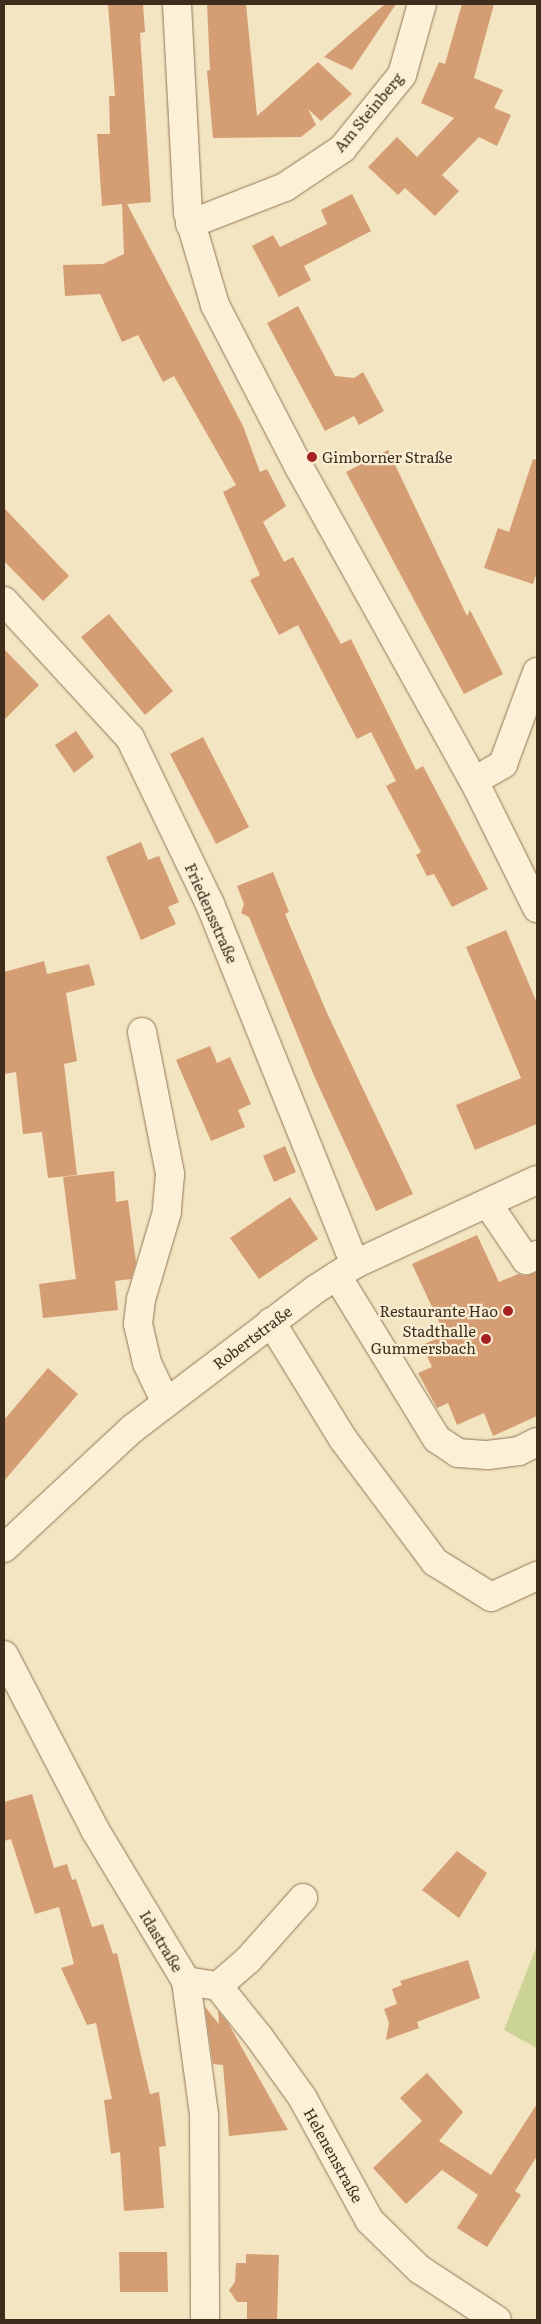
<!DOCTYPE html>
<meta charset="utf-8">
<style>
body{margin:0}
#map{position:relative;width:541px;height:2324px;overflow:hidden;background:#f3e5c2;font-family:Literata,serif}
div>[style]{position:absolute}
.green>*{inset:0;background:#cbd395}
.building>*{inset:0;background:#d59d74}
.roads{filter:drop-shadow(0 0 1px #8f7557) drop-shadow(0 0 1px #8f7557)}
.minor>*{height:28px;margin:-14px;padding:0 14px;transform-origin:14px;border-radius:14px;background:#fcf1d7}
.dots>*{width:14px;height:14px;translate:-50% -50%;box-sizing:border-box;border:2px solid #f9eed3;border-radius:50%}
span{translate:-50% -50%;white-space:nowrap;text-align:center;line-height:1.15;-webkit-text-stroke:4.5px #f9eed3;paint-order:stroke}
.street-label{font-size:15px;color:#3e2d1d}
.poi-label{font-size:15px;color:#3e2d1d}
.left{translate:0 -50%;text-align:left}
.right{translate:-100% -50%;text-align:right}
.frame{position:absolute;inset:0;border:5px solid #3e2d1d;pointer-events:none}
</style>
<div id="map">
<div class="green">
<div style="clip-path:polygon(537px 1945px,537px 2048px,504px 2030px)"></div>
</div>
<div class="building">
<div style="clip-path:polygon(108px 4px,143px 4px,145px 32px,140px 33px,151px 202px,127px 204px,243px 426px,260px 472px,267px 469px,286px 506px,263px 522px,284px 562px,293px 557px,341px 644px,351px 639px,416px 770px,423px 766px,488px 889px,452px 907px,434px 874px,427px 876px,416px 855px,421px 852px,386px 786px,396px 781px,371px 732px,357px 739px,298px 625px,279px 635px,250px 580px,260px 575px,223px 492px,236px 485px,174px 376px,163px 382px,138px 335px,122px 342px,100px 294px,65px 296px,63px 265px,103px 264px,124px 254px,122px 204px,102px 206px,97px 134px,110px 134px,109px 96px,115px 96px)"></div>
<div style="clip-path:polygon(207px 4px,246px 4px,257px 116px,318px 62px,352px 94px,321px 121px,308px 109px,316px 125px,301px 137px,213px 138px,207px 71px,210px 70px)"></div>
<div style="clip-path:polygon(385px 4px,396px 4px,352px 70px,324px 57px)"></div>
<div style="clip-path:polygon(462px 4px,494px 4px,474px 78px,503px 90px,494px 108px,511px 115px,497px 146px,479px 137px,442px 175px,459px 191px,435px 216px,405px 188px,398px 195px,368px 167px,397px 137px,417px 157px,454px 118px,421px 103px,439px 62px,445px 64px)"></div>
<div style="clip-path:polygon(352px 194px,371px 231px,304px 266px,311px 280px,279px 297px,252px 246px,273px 235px,280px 247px,327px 224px,321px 210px)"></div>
<div style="clip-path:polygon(298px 306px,335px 376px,354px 378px,363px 372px,384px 411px,359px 425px,354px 416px,325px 431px,267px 323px)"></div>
<div style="clip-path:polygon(388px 450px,467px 616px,470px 610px,503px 674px,464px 694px,346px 472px)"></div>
<div style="clip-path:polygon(533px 459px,537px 460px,537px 572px,533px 584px,484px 568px,498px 528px,509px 532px)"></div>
<div style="clip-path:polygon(4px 508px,69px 576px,43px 601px,4px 561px)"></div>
<div style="clip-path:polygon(109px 614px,173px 691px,145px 715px,81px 637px)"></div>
<div style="clip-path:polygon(4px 649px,39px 685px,4px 720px)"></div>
<div style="clip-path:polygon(76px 731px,94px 757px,74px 773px,55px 745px)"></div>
<div style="clip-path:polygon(203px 737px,249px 827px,216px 844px,170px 754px)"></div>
<div style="clip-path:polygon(141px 842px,148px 860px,159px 856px,179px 902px,168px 907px,176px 924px,141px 940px,106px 857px)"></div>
<div style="clip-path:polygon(273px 872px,289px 912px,285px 914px,327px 1013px,413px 1194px,376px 1211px,315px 1078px,249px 917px,241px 913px,244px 904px,237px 886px)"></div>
<div style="clip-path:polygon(506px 930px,537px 1003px,537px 1124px,475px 1150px,456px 1105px,521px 1078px,466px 947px)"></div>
<div style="clip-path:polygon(44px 961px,47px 974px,89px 964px,95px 985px,66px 993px,77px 1061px,64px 1064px,77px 1175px,48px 1178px,42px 1132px,23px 1134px,16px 1072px,4px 1074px,4px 972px)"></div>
<div style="clip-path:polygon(210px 1046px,217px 1063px,230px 1057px,251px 1104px,238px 1110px,245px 1127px,211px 1141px,176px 1060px)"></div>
<div style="clip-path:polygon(285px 1146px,296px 1172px,274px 1182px,263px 1156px)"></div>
<div style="clip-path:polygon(114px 1171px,116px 1202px,128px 1200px,136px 1262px,131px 1279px,115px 1281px,118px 1310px,43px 1318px,39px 1284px,76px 1279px,63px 1177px)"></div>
<div style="clip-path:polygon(290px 1197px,318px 1239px,259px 1279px,230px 1238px)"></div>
<div style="clip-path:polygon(477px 1235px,499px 1282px,518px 1274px,526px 1276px,537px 1272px,537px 1416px,493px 1436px,484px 1413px,457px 1425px,448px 1403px,437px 1408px,418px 1373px,432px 1367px,422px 1345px,445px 1335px,412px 1264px)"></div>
<div style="clip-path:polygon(48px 1368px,78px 1394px,4px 1481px,4px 1420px)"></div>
<div style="clip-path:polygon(32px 1794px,54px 1868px,67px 1864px,72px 1880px,76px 1879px,92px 1927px,103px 1924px,113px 1954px,117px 1953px,150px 2094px,159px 2092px,166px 2146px,159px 2147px,164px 2208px,124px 2211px,120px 2152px,111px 2154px,104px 2100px,112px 2099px,96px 2023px,87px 2025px,61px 1968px,74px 1964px,59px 1907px,35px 1914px,11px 1839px,4px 1841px,4px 1802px)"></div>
<div style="clip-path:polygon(457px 1851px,487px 1873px,459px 1918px,422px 1890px)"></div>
<div style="clip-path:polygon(468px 1960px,480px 1998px,417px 2022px,419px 2028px,386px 2040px,389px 2023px,384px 2009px,397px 2004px,392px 1989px,402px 1985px,400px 1981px)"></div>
<div style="clip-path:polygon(205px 2007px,219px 2024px,218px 2011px,228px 2023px,288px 2130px,229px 2136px,223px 2065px,213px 2064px)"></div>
<div style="clip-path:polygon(427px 2073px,463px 2112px,439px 2141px,491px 2175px,537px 2104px,537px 2156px,515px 2191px,521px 2195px,487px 2247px,457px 2228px,478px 2195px,442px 2170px,406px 2204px,373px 2168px,422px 2121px,400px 2098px)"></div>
<div style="clip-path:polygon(119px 2252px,167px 2252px,168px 2292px,120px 2292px)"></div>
<div style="clip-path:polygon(246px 2254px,279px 2255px,277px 2320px,247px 2320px,247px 2302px,237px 2302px,229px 2290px,235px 2282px,236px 2263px,246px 2263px)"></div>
</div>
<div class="roads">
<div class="minor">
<div style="left:177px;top:4px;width:209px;rotate:87deg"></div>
<div style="left:188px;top:213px;width:96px;rotate:73.6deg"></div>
<div style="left:215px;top:305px;width:182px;rotate:62.6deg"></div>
<div style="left:299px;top:467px;width:359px;rotate:60.9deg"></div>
<div style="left:474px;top:781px;width:142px;rotate:63.6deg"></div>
<div style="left:190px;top:224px;width:102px;rotate:-21.3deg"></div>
<div style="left:285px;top:187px;width:69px;rotate:-33.7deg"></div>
<div style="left:342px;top:149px;width:95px;rotate:-51deg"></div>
<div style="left:402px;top:75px;width:74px;rotate:-74.3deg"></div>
<div style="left:4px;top:601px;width:186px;rotate:47.4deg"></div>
<div style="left:130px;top:738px;width:184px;rotate:64.3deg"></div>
<div style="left:210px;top:904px;width:388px;rotate:68.1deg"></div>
<div style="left:474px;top:781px;width:34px;rotate:-30deg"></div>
<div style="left:503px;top:764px;width:98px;rotate:-69.7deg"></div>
<div style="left:142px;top:1032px;width:145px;rotate:78.8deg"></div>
<div style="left:170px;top:1174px;width:38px;rotate:95deg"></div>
<div style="left:167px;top:1212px;width:91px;rotate:106.6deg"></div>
<div style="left:141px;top:1299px;width:25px;rotate:97deg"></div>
<div style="left:138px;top:1324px;width:40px;rotate:77deg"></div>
<div style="left:147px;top:1363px;width:44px;rotate:64.6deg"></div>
<div style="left:488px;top:1204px;width:68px;rotate:55.8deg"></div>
<div style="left:526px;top:1260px;width:12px;rotate:-24deg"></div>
<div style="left:337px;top:1276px;width:191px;rotate:58.5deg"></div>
<div style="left:437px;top:1439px;width:25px;rotate:34deg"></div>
<div style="left:458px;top:1453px;width:30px;rotate:4deg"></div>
<div style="left:488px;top:1455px;width:31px;rotate:-7deg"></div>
<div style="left:519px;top:1451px;width:20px;rotate:-27deg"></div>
<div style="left:271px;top:1322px;width:137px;rotate:58.4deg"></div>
<div style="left:343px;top:1439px;width:154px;rotate:53.2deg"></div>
<div style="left:435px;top:1562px;width:66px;rotate:32deg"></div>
<div style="left:491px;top:1597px;width:51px;rotate:-24.5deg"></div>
<div style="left:4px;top:1548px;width:175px;rotate:-42.9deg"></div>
<div style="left:132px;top:1429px;width:231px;rotate:-37.3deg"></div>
<div style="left:316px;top:1289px;width:46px;rotate:-32.7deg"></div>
<div style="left:355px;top:1264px;width:200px;rotate:-24.8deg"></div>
<div style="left:4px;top:1655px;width:197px;rotate:62.5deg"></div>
<div style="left:95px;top:1830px;width:176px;rotate:58.9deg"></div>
<div style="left:186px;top:1981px;width:135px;rotate:82.3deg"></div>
<div style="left:204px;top:2115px;width:205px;rotate:89.7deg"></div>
<div style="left:186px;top:1981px;width:32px;rotate:9deg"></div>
<div style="left:218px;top:1986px;width:65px;rotate:51.2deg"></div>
<div style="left:259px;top:2037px;width:74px;rotate:54.4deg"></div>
<div style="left:302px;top:2097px;width:141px;rotate:61.3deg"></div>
<div style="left:370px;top:2221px;width:69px;rotate:44.4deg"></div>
<div style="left:419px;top:2269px;width:93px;rotate:33.2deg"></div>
<div style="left:218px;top:1986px;width:40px;rotate:-41deg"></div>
<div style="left:248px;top:1960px;width:83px;rotate:-48.4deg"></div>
</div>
</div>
<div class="dots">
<div style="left:312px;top:457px;background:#a52020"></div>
<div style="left:508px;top:1311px;background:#a52020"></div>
<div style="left:486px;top:1339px;background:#a52020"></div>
</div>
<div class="street-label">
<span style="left:368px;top:112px;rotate:-50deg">Am Steinberg</span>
<span style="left:212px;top:913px;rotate:66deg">Friedensstraße</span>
<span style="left:252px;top:1337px;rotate:-37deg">Robertstraße</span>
<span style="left:162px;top:1941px;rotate:59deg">Idastraße</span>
<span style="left:334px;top:2155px;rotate:61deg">Helenenstraße</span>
</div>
<div class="poi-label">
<span class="left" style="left:322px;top:457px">Gimborner Straße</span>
<span class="right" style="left:498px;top:1311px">Restaurante Hao</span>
<span class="right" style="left:476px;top:1339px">Stadthalle<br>Gummersbach</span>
</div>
<div class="frame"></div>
</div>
